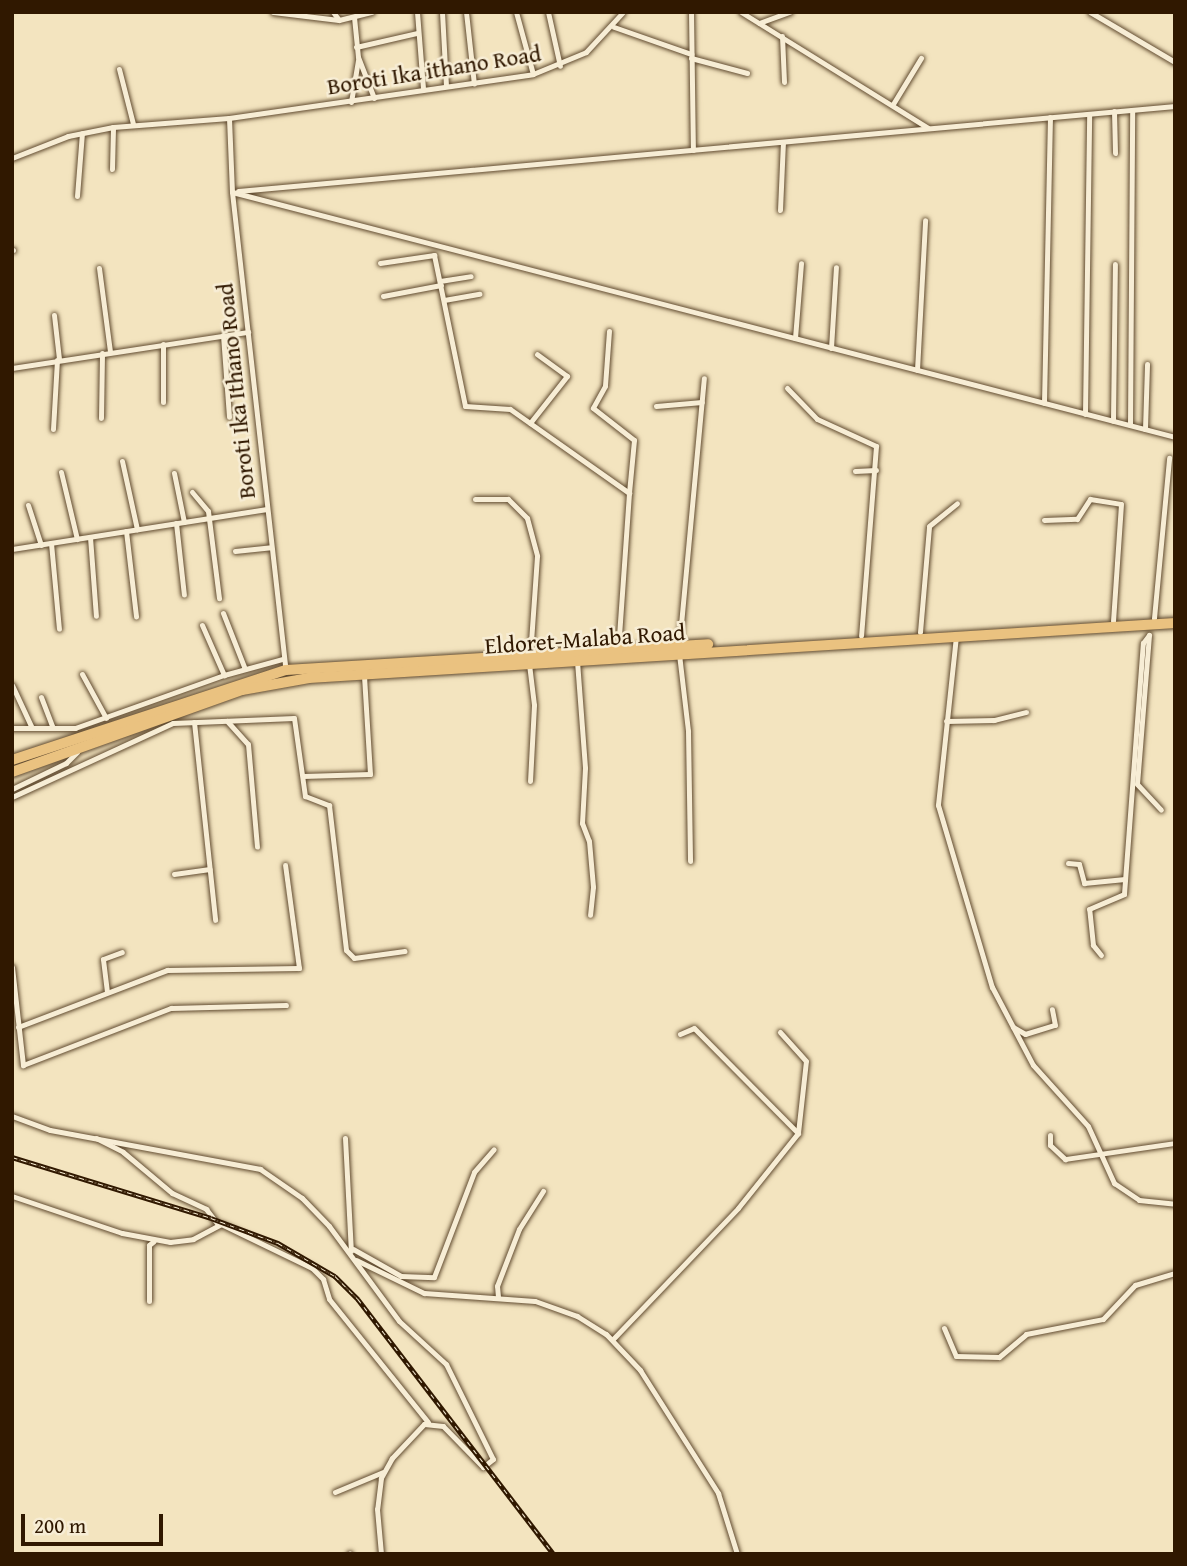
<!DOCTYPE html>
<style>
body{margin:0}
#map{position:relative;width:1187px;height:1566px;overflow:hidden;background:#f3e4bf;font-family:"Gentium Book Plus",serif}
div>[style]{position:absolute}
.roads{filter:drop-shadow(0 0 2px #614b30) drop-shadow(0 0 2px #614b30)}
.street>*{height:5px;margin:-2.5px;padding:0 2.5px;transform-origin:2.5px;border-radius:2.5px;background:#f7edd5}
.highway>*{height:10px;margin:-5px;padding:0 5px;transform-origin:5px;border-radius:5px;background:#eac280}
.rail>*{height:4.5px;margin-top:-2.25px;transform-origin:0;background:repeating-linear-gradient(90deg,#f7edd5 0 5px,#301800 0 10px);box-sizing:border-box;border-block:2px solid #301800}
span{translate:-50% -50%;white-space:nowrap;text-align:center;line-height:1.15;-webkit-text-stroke:5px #f7edd5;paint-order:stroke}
.street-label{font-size:23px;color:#301800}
.frame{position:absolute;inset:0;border:14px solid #301800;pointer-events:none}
.scale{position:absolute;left:21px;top:1514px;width:142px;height:32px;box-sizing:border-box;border:4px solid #301800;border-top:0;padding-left:9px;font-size:21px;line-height:24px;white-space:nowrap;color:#301800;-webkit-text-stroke:5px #f7edd5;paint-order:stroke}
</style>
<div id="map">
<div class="roads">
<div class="street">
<div style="left:273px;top:12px;width:66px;rotate:6.9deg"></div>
<div style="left:339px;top:20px;width:34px;rotate:-14deg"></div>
<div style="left:333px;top:12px;width:10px;rotate:53deg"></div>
<div style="left:417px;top:12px;width:77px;rotate:85.5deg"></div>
<div style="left:442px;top:12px;width:74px;rotate:86.9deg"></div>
<div style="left:466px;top:12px;width:72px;rotate:83.7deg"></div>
<div style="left:516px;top:12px;width:64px;rotate:74.7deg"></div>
<div style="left:548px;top:12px;width:55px;rotate:77.5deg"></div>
<div style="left:691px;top:12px;width:138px;rotate:89.2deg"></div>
<div style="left:741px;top:12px;width:220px;rotate:31.8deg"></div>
<div style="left:1090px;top:12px;width:99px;rotate:30.5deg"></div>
<div style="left:354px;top:17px;width:40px;rotate:84.3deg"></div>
<div style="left:358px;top:57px;width:44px;rotate:68.7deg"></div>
<div style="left:759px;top:23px;width:33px;rotate:-20deg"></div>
<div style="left:614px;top:27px;width:82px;rotate:19.3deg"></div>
<div style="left:782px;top:36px;width:46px;rotate:87.5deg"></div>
<div style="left:356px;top:47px;width:63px;rotate:-12.9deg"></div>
<div style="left:691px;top:58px;width:58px;rotate:15deg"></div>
<div style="left:119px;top:69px;width:57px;rotate:75.7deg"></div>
<div style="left:351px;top:102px;width:43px;rotate:-80.5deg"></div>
<div style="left:893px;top:104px;width:54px;rotate:-58.7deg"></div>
<div style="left:1114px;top:111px;width:42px;rotate:88.6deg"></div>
<div style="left:229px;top:118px;width:74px;rotate:87.7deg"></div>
<div style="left:232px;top:192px;width:481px;rotate:83.6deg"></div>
<div style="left:12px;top:158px;width:60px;rotate:-21.4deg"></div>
<div style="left:68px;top:136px;width:46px;rotate:-11.3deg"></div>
<div style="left:113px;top:127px;width:116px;rotate:-4.4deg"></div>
<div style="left:229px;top:118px;width:307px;rotate:-8.2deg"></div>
<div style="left:533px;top:74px;width:57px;rotate:-22.5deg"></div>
<div style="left:586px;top:52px;width:54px;rotate:-47.2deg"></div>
<div style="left:112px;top:169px;width:42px;rotate:-88.6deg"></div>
<div style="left:238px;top:191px;width:941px;rotate:-5.18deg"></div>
<div style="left:232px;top:192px;width:974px;rotate:14.56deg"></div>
<div style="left:77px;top:196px;width:63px;rotate:-85.5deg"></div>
<div style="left:780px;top:210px;width:68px;rotate:-87.5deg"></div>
<div style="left:12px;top:250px;width:1px"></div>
<div style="left:380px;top:263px;width:55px;rotate:-8.4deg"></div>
<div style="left:434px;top:255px;width:154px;rotate:78.4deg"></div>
<div style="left:465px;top:406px;width:45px;rotate:3.8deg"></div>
<div style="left:510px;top:409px;width:146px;rotate:35.2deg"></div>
<div style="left:629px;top:493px;width:156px;rotate:94deg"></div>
<div style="left:99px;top:268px;width:85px;rotate:82.5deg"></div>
<div style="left:440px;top:281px;width:31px;rotate:-9deg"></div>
<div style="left:383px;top:296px;width:59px;rotate:-10.7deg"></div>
<div style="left:444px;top:300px;width:36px;rotate:-10deg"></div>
<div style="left:54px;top:315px;width:44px;rotate:83.5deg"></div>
<div style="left:609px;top:331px;width:55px;rotate:94.2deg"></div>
<div style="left:605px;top:386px;width:25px;rotate:119deg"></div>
<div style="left:593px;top:408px;width:52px;rotate:38deg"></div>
<div style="left:634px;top:440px;width:53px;rotate:95.4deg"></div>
<div style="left:223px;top:335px;width:82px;rotate:85.8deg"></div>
<div style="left:795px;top:338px;width:75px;rotate:-85.4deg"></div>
<div style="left:831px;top:348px;width:81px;rotate:-86.5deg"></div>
<div style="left:12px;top:368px;width:239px;rotate:-8.7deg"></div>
<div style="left:917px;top:370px;width:150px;rotate:-86.9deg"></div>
<div style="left:787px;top:388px;width:43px;rotate:45.9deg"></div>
<div style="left:817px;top:419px;width:65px;rotate:24.6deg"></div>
<div style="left:876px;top:446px;width:190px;rotate:94.5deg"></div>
<div style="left:163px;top:402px;width:58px;rotate:-90deg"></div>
<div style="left:1044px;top:403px;width:286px;rotate:-88.8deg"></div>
<div style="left:656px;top:406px;width:46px;rotate:-5deg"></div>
<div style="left:1085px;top:414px;width:300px;rotate:-89.2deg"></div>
<div style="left:101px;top:418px;width:65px;rotate:-89.1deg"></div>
<div style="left:1113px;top:421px;width:157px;rotate:-89.3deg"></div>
<div style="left:530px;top:423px;width:60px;rotate:-51.8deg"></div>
<div style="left:567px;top:376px;width:37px;rotate:-144deg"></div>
<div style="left:1130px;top:425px;width:315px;rotate:-89.6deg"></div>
<div style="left:53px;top:429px;width:69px;rotate:-86.7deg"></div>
<div style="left:1145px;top:429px;width:65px;rotate:-88.2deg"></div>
<div style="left:122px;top:461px;width:70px;rotate:77.6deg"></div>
<div style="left:855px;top:471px;width:21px;rotate:-3deg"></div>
<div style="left:61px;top:472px;width:69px;rotate:76.6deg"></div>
<div style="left:174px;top:473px;width:50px;rotate:78.5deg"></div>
<div style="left:192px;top:492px;width:25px;rotate:50deg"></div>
<div style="left:208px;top:511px;width:88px;rotate:82.8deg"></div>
<div style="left:475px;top:499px;width:33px"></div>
<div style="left:508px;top:499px;width:27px;rotate:45deg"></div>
<div style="left:527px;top:518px;width:39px;rotate:75deg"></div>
<div style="left:537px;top:556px;width:99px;rotate:94deg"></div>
<div style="left:28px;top:505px;width:42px;rotate:72deg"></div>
<div style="left:1044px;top:520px;width:33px;rotate:-2deg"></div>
<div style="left:1077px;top:519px;width:24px;rotate:-57deg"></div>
<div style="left:1090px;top:499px;width:31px;rotate:9deg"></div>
<div style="left:1121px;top:504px;width:117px;rotate:93.9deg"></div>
<div style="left:176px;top:523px;width:72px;rotate:83.7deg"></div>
<div style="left:126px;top:531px;width:86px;rotate:83.3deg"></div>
<div style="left:90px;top:537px;width:79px;rotate:85.7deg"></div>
<div style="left:51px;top:543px;width:86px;rotate:84.7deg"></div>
<div style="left:12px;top:549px;width:258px;rotate:-8.9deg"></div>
<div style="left:235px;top:551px;width:36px;rotate:-6deg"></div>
<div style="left:223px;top:613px;width:60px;rotate:68.6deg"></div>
<div style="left:1154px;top:618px;width:161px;rotate:-84.6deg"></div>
<div style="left:202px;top:625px;width:55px;rotate:66.3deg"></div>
<div style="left:920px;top:632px;width:106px;rotate:-85.1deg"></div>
<div style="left:929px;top:526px;width:36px;rotate:-39deg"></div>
<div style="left:1149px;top:635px;width:149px;rotate:94.6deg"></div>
<div style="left:1137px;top:784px;width:35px;rotate:47deg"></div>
<div style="left:956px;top:636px;width:170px;rotate:96.1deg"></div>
<div style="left:938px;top:805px;width:190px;rotate:73.5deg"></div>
<div style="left:992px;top:987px;width:88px;rotate:62.3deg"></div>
<div style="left:1033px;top:1065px;width:82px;rotate:48deg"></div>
<div style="left:1088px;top:1126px;width:63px;rotate:65.5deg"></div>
<div style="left:1114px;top:1183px;width:30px;rotate:34deg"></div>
<div style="left:1139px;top:1200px;width:36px;rotate:6deg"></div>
<div style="left:679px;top:646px;width:269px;rotate:-84.7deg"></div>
<div style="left:679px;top:654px;width:78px;rotate:83.3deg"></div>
<div style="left:688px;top:731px;width:130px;rotate:89.1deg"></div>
<div style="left:577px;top:661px;width:107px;rotate:85.7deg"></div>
<div style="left:585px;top:768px;width:55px;rotate:93.1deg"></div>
<div style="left:582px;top:823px;width:19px;rotate:69deg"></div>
<div style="left:589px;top:841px;width:46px;rotate:85deg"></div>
<div style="left:593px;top:887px;width:28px;rotate:96deg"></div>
<div style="left:529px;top:664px;width:41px;rotate:83deg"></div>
<div style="left:534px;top:705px;width:76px;rotate:93deg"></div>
<div style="left:82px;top:674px;width:50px;rotate:61.4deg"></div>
<div style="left:12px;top:685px;width:47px;rotate:65.1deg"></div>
<div style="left:41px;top:697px;width:33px;rotate:69deg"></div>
<div style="left:227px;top:721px;width:31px;rotate:48deg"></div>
<div style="left:248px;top:744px;width:103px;rotate:85deg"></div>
<div style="left:946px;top:721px;width:48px;rotate:-1.2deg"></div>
<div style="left:994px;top:720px;width:33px;rotate:-14deg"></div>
<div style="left:194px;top:722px;width:199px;rotate:83.9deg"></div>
<div style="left:12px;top:728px;width:63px"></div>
<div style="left:75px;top:728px;width:158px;rotate:-19.6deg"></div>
<div style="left:224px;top:675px;width:60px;rotate:-15.4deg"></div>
<div style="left:303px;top:776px;width:67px;rotate:-1.7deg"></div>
<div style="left:370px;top:774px;width:98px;rotate:-93.5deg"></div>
<div style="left:12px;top:789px;width:60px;rotate:-25.7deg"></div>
<div style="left:66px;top:763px;width:16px;rotate:-45deg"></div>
<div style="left:12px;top:797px;width:177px;rotate:-24.7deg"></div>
<div style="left:173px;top:723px;width:121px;rotate:-2.4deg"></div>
<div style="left:294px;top:718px;width:79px;rotate:82deg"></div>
<div style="left:305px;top:796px;width:26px;rotate:21deg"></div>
<div style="left:329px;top:805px;width:146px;rotate:83.3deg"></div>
<div style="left:346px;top:950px;width:11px;rotate:45deg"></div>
<div style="left:354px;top:958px;width:51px;rotate:-7.8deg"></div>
<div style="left:1068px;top:863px;width:11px;rotate:5deg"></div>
<div style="left:1079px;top:864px;width:20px;rotate:75deg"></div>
<div style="left:1084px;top:883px;width:41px;rotate:-5.6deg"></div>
<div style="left:174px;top:874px;width:36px;rotate:-8deg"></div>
<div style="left:1101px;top:955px;width:13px;rotate:-129deg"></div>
<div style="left:1093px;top:945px;width:36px;rotate:-96deg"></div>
<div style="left:1089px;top:909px;width:38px;rotate:-23deg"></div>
<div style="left:1124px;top:894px;width:252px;rotate:-85.7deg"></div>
<div style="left:1143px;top:643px;width:10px;rotate:-53deg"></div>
<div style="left:12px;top:967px;width:99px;rotate:83.6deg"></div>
<div style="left:23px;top:1065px;width:159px;rotate:-21.1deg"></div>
<div style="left:171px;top:1008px;width:115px;rotate:-1.5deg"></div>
<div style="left:107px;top:992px;width:33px;rotate:-97deg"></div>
<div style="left:103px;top:959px;width:20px;rotate:-20deg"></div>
<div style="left:18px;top:1027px;width:160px;rotate:-20.9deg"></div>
<div style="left:167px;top:970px;width:132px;rotate:-0.9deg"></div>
<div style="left:299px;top:968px;width:104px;rotate:-97.7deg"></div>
<div style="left:1013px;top:1027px;width:14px;rotate:30deg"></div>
<div style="left:1025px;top:1034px;width:31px;rotate:-17deg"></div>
<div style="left:1055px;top:1025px;width:16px;rotate:-101deg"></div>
<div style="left:680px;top:1034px;width:15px;rotate:-23deg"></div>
<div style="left:694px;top:1028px;width:148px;rotate:45.3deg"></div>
<div style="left:12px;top:1116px;width:40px;rotate:20.2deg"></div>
<div style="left:50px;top:1130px;width:214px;rotate:10.5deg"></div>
<div style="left:260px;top:1169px;width:51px;rotate:34.6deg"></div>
<div style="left:302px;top:1198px;width:39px;rotate:46deg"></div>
<div style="left:329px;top:1226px;width:118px;rotate:53.6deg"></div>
<div style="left:399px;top:1321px;width:64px;rotate:42.5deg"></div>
<div style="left:446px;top:1364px;width:106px;rotate:63.7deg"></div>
<div style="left:493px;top:1459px;width:13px;rotate:141deg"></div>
<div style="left:483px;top:1467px;width:57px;rotate:-134.3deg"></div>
<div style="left:443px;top:1426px;width:19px;rotate:-174deg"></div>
<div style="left:424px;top:1424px;width:47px;rotate:133.3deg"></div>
<div style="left:392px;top:1458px;width:23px;rotate:119deg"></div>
<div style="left:381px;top:1478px;width:31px;rotate:97deg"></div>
<div style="left:377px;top:1509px;width:45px;rotate:84.9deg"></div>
<div style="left:1050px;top:1135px;width:10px;rotate:90deg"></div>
<div style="left:1050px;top:1145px;width:21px;rotate:43deg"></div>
<div style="left:1065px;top:1159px;width:111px;rotate:-8.3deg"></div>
<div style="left:96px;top:1138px;width:30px;rotate:27deg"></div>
<div style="left:123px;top:1152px;width:64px;rotate:39.9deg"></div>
<div style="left:172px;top:1193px;width:38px;rotate:25deg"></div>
<div style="left:206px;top:1209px;width:18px;rotate:52deg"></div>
<div style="left:345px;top:1138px;width:113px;rotate:87deg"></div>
<div style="left:12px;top:1196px;width:116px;rotate:18.6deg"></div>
<div style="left:122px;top:1233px;width:49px;rotate:10.6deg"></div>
<div style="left:170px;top:1242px;width:23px;rotate:-7deg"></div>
<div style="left:193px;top:1239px;width:32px;rotate:-28deg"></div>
<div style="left:221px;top:1224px;width:101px;rotate:25.8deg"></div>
<div style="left:312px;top:1268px;width:16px;rotate:45deg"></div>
<div style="left:323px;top:1279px;width:21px;rotate:73deg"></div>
<div style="left:329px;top:1299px;width:158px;rotate:51.2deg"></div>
<div style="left:353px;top:1249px;width:55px;rotate:29.4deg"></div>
<div style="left:401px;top:1276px;width:33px;rotate:2deg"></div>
<div style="left:434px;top:1277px;width:112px;rotate:-69.1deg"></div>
<div style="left:474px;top:1172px;width:30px;rotate:-49deg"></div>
<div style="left:356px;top:1260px;width:76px;rotate:25.9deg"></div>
<div style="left:424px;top:1293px;width:111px;rotate:4.1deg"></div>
<div style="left:535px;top:1301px;width:45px;rotate:19.7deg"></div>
<div style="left:577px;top:1316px;width:34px;rotate:32deg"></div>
<div style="left:606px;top:1334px;width:50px;rotate:46.6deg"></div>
<div style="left:640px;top:1370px;width:146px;rotate:57.6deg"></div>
<div style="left:718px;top:1493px;width:64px;rotate:72.7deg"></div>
<div style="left:498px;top:1297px;width:11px;rotate:-95deg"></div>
<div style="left:497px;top:1286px;width:61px;rotate:-68.9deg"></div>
<div style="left:519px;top:1229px;width:45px;rotate:-57.7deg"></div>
<div style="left:149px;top:1301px;width:56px;rotate:-90deg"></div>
<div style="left:149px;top:1245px;width:6px;rotate:-39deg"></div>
<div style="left:944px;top:1328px;width:30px;rotate:67deg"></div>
<div style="left:956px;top:1356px;width:43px;rotate:1.3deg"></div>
<div style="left:999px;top:1357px;width:35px;rotate:-40deg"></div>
<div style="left:1026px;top:1334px;width:78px;rotate:-11deg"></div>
<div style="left:1103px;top:1319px;width:47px;rotate:-46.7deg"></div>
<div style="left:1135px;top:1285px;width:42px;rotate:-16.7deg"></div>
<div style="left:613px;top:1339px;width:181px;rotate:-46.3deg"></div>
<div style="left:738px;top:1208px;width:96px;rotate:-51.3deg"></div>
<div style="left:798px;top:1133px;width:72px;rotate:-83.7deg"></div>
<div style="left:806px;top:1061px;width:39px;rotate:-132deg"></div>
<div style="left:335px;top:1492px;width:52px;rotate:-22.6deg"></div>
<div style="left:349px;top:1554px;width:1px;rotate:-45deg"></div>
</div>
<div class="highway">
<div style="left:12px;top:760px;width:288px;rotate:-18.2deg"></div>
<div style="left:286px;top:670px;width:423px;rotate:-3.5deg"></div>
<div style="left:12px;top:772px;width:244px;rotate:-19.6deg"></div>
<div style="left:242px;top:690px;width:68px;rotate:-10.2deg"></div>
<div style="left:309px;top:678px;width:868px;rotate:-3.63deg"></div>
</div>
</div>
<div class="rail">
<div style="left:12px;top:1157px;width:208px;rotate:17deg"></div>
<div style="left:211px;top:1218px;width:72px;rotate:20.5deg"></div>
<div style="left:278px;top:1243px;width:66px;rotate:30.1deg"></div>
<div style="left:335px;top:1276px;width:33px;rotate:45deg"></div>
<div style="left:358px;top:1299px;width:322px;rotate:52.5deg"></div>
</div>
<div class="street-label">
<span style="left:434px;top:70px;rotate:-9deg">Boroti Ika ithano Road</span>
<span style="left:236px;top:391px;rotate:-96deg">Boroti Ika Ithano Road</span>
<span style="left:585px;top:639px;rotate:-4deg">Eldoret-Malaba Road</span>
</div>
<div class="frame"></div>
<div class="scale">200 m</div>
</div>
